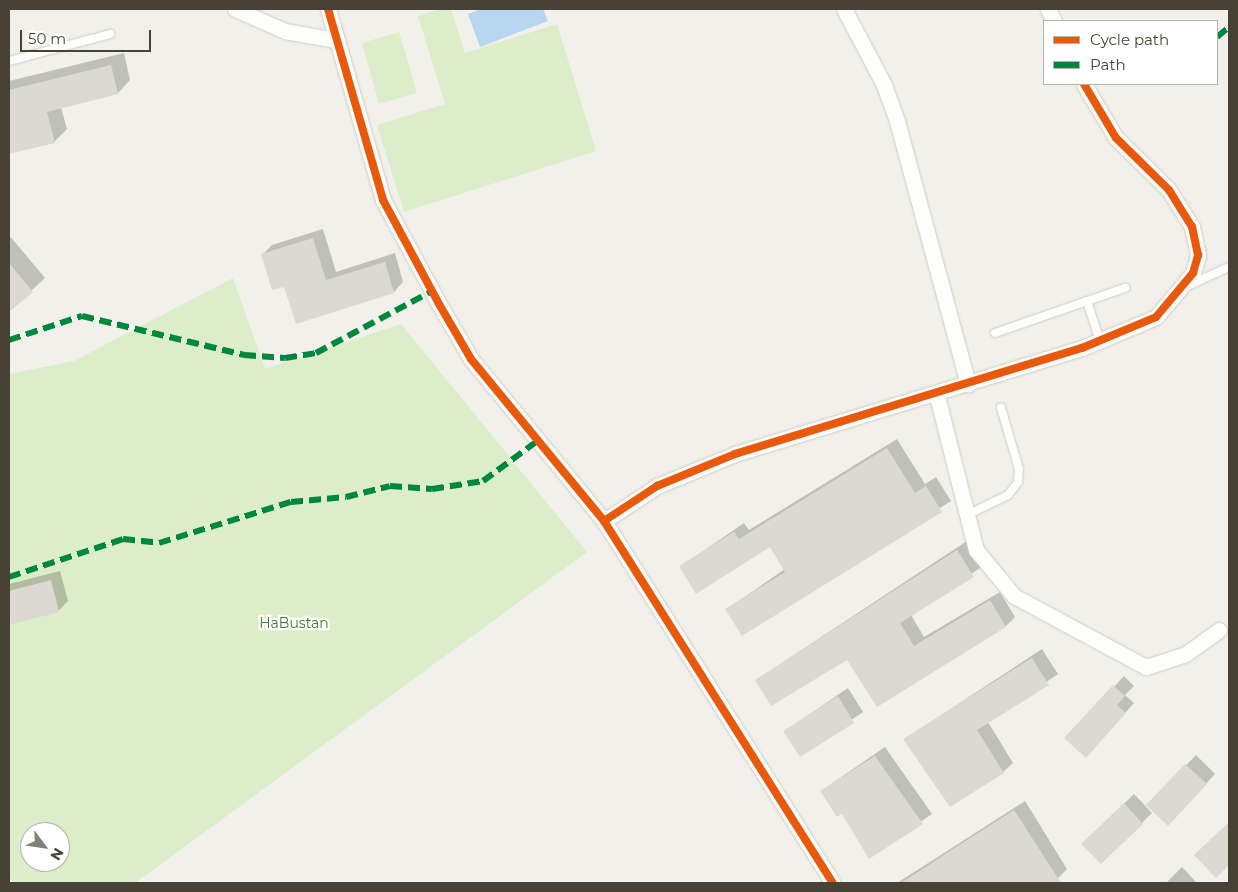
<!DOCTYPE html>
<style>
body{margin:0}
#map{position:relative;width:1238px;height:892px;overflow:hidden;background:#f1f0ea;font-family:Montserrat,sans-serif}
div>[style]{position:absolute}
.green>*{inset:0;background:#dcedc9}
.water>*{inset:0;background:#b9d6f0}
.shadow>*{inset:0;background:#0003}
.building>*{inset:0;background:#dbd9d2}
.roads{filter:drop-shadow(0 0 1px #ceccc6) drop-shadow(0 0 1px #ceccc6)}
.lane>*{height:8px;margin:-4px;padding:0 4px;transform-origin:4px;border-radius:4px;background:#fdfdfc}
.street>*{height:15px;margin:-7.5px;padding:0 7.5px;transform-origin:7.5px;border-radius:7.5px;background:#fdfdfc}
.quiet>*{height:6px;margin-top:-3px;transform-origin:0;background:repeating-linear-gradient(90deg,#00873e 0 12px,transparent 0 18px)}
.cycleway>*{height:8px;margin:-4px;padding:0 4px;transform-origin:4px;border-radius:4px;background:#e8590c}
span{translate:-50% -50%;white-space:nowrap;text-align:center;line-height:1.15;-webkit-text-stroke:4.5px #fff;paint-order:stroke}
.park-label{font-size:14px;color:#407d26}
.frame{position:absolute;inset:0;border:10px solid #484236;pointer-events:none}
.legend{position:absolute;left:1043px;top:20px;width:175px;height:65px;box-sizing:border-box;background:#fff;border:1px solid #b6b3af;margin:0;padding:6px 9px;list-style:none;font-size:15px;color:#484236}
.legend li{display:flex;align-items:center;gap:10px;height:25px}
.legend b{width:25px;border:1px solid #b6b3af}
.north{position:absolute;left:20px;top:822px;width:50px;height:50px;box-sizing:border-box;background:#fff;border:1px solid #b6b3af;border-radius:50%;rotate:121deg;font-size:14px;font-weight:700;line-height:20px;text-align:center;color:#484236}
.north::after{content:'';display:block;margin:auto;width:18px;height:22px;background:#837f75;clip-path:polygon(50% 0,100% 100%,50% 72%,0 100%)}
.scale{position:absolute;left:20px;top:30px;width:131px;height:22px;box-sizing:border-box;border:2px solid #484236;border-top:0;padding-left:6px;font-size:15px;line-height:18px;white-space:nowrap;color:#484236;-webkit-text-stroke:4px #fff;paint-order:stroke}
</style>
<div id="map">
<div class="green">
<div style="clip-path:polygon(440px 9px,451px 9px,465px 53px,557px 24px,596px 151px,404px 212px,377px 125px,445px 104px,418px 16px)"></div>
<div style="clip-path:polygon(399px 32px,417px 93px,379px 104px,362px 43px)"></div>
<div style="clip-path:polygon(evenodd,233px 278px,265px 369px,401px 324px,587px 552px,135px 883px,13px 883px,9px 876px,9px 374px,74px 361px,233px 278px,30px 832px,60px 832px,60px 862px,30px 862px,30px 832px)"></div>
</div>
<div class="water">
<div style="clip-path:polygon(481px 9px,543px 9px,548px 21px,480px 47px,468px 14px)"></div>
</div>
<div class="shadow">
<div style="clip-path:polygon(124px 53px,130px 80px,118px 93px,61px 107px,67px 129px,54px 142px,10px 153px,9px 81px)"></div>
<div style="clip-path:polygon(323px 229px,336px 272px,395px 253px,403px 282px,394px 292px,297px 322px,285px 285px,262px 255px,272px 245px)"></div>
<div style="clip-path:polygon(9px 235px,45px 278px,9px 311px)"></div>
<div style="clip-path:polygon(897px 439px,925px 484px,936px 477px,951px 501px,742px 634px,727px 609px,785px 569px,770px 546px,680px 567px,744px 523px,749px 530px)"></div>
<div style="clip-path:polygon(967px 541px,983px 566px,911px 615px,924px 637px,1000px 592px,1015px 617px,1006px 626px,878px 706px,847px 658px,756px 680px)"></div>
<div style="clip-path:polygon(60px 571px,68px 601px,58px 611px,9px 623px,9px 584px)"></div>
<div style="clip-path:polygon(1042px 649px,1058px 674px,988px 722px,1013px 763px,1003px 772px,905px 739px)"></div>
<div style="clip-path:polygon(1124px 676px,1134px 686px,1125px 695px,1134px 703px,1095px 747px,1066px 738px)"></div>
<div style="clip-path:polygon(848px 688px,863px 712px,800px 755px,785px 731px)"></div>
<div style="clip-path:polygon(885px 747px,932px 814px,870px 857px,842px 812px,821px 791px)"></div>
<div style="clip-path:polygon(1196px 755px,1215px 774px,1177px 815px,1148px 805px)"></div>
<div style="clip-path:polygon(1134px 794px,1152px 813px,1101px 863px,1083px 844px)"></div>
<div style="clip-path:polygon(1025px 801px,1067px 869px,1058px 878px,1050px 883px,987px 883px,977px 867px,965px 875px,970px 883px,897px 883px)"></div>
<div style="clip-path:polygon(1182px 867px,1197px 883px,1166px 883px)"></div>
</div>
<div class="building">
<div style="clip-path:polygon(111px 65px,118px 94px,47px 112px,55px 143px,9px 154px,9px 90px)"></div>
<div style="clip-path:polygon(313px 238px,326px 280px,385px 262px,394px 293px,296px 324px,284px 287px,272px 290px,261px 254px)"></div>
<div style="clip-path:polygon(9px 263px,33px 292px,9px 312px)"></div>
<div style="clip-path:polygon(887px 448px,915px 493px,926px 486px,942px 512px,742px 636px,725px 609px,785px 572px,770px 547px,696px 594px,679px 566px,734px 532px,739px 539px)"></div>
<div style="clip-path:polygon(957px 550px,974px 577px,900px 623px,914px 646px,990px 600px,1006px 627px,877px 707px,847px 660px,771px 706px,755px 680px)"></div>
<div style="clip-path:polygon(51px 580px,59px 612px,9px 625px,9px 591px)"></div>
<div style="clip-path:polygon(1032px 658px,1049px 685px,977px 730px,1004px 773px,950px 807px,903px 739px)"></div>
<div style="clip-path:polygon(1113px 685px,1125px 696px,1117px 705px,1126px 713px,1086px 758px,1064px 738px)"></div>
<div style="clip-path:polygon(838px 696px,854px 723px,800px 757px,783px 731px)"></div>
<div style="clip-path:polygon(875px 756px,923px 824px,869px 859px,842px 814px,837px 817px,820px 791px)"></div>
<div style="clip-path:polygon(1185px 764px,1207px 784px,1168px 826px,1146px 805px)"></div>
<div style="clip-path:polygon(1124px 803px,1143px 824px,1101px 864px,1081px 844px)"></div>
<div style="clip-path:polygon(1014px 810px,1061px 883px,901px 883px,961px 844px)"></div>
<div style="clip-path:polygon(1229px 822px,1229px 865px,1216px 878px,1194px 855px)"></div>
</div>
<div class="roads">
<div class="lane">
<div style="left:9px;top:61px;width:105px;rotate:-15deg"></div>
<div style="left:1185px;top:287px;width:48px;rotate:-24.4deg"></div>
<div style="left:1087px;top:301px;width:42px;rotate:72deg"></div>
<div style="left:995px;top:333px;width:138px;rotate:-19.1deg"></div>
<div style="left:965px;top:516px;width:48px;rotate:-26deg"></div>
<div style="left:1008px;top:495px;width:16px;rotate:-52deg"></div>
<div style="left:1018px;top:482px;width:13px;rotate:-86deg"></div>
<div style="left:1019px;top:469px;width:64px;rotate:-106.4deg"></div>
</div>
<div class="street">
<div style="left:235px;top:9px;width:55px;rotate:23.7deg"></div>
<div style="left:285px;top:31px;width:52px;rotate:10deg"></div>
<div style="left:328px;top:9px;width:199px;rotate:73.9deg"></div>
<div style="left:383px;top:200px;width:118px;rotate:61.7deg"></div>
<div style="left:439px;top:304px;width:64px;rotate:59.8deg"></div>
<div style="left:471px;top:359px;width:210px;rotate:50.6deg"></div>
<div style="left:604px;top:521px;width:428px;rotate:57.7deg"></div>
<div style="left:844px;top:9px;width:86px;rotate:62.2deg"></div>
<div style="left:884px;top:85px;width:38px;rotate:70deg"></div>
<div style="left:897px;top:121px;width:273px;rotate:74.9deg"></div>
<div style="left:1048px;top:9px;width:13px;rotate:63deg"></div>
<div style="left:937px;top:396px;width:159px;rotate:75.8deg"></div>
<div style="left:976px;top:550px;width:60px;rotate:50.4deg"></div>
<div style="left:1014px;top:596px;width:150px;rotate:28.3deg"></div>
<div style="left:1146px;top:667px;width:40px;rotate:-18deg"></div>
<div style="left:1184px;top:655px;width:43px;rotate:-35.5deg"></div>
<div style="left:604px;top:521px;width:64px;rotate:-33.4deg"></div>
<div style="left:657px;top:486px;width:84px;rotate:-22.3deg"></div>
<div style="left:735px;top:454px;width:363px;rotate:-17deg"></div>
<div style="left:1082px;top:348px;width:80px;rotate:-22.7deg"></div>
<div style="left:1156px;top:317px;width:57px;rotate:-49.9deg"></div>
<div style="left:1193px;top:273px;width:19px;rotate:-74deg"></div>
<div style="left:1198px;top:255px;width:29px;rotate:-102deg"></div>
<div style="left:1192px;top:227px;width:44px;rotate:-121.9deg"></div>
<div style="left:1169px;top:190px;width:74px;rotate:-135.5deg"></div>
<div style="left:1116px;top:138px;width:63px;rotate:-120.7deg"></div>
</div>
</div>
<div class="quiet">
<div style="left:1217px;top:37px;width:16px;rotate:-40deg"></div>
<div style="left:9px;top:340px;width:77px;rotate:-18.2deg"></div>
<div style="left:82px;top:316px;width:167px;rotate:13.5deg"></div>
<div style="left:244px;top:355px;width:41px;rotate:4.2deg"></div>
<div style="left:285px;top:358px;width:31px;rotate:-9deg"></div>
<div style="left:316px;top:353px;width:132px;rotate:-28.1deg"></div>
<div style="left:9px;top:577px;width:120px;rotate:-18.4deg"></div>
<div style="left:123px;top:539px;width:36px;rotate:6deg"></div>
<div style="left:159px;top:543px;width:138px;rotate:-17.3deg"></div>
<div style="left:291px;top:502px;width:55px;rotate:-5.2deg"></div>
<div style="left:346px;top:497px;width:45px;rotate:-14deg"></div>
<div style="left:390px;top:486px;width:42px;rotate:4.1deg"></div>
<div style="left:432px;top:489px;width:52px;rotate:-8.9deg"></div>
<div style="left:483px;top:481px;width:66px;rotate:-36.3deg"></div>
</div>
<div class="cycleway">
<div style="left:328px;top:9px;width:199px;rotate:73.9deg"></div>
<div style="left:383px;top:200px;width:118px;rotate:61.7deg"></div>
<div style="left:439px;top:304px;width:64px;rotate:59.8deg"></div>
<div style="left:471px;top:359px;width:210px;rotate:50.6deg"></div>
<div style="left:604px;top:521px;width:428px;rotate:57.7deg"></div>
<div style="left:604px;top:521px;width:64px;rotate:-33.4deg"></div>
<div style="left:657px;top:486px;width:84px;rotate:-22.3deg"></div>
<div style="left:735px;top:454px;width:363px;rotate:-17deg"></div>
<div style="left:1082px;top:348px;width:80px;rotate:-22.7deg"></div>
<div style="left:1156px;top:317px;width:57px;rotate:-49.9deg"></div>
<div style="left:1193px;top:273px;width:19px;rotate:-74deg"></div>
<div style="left:1198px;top:255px;width:29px;rotate:-102deg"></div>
<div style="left:1192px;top:227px;width:44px;rotate:-121.9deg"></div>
<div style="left:1169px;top:190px;width:74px;rotate:-135.5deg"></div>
<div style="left:1116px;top:138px;width:63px;rotate:-120.7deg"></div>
</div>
<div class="park-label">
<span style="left:294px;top:623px">HaBustan</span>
</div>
<div class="frame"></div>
<ul class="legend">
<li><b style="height:6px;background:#e8590c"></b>Cycle path</li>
<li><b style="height:6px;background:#00873e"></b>Path</li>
</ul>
<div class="north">N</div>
<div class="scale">50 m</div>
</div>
